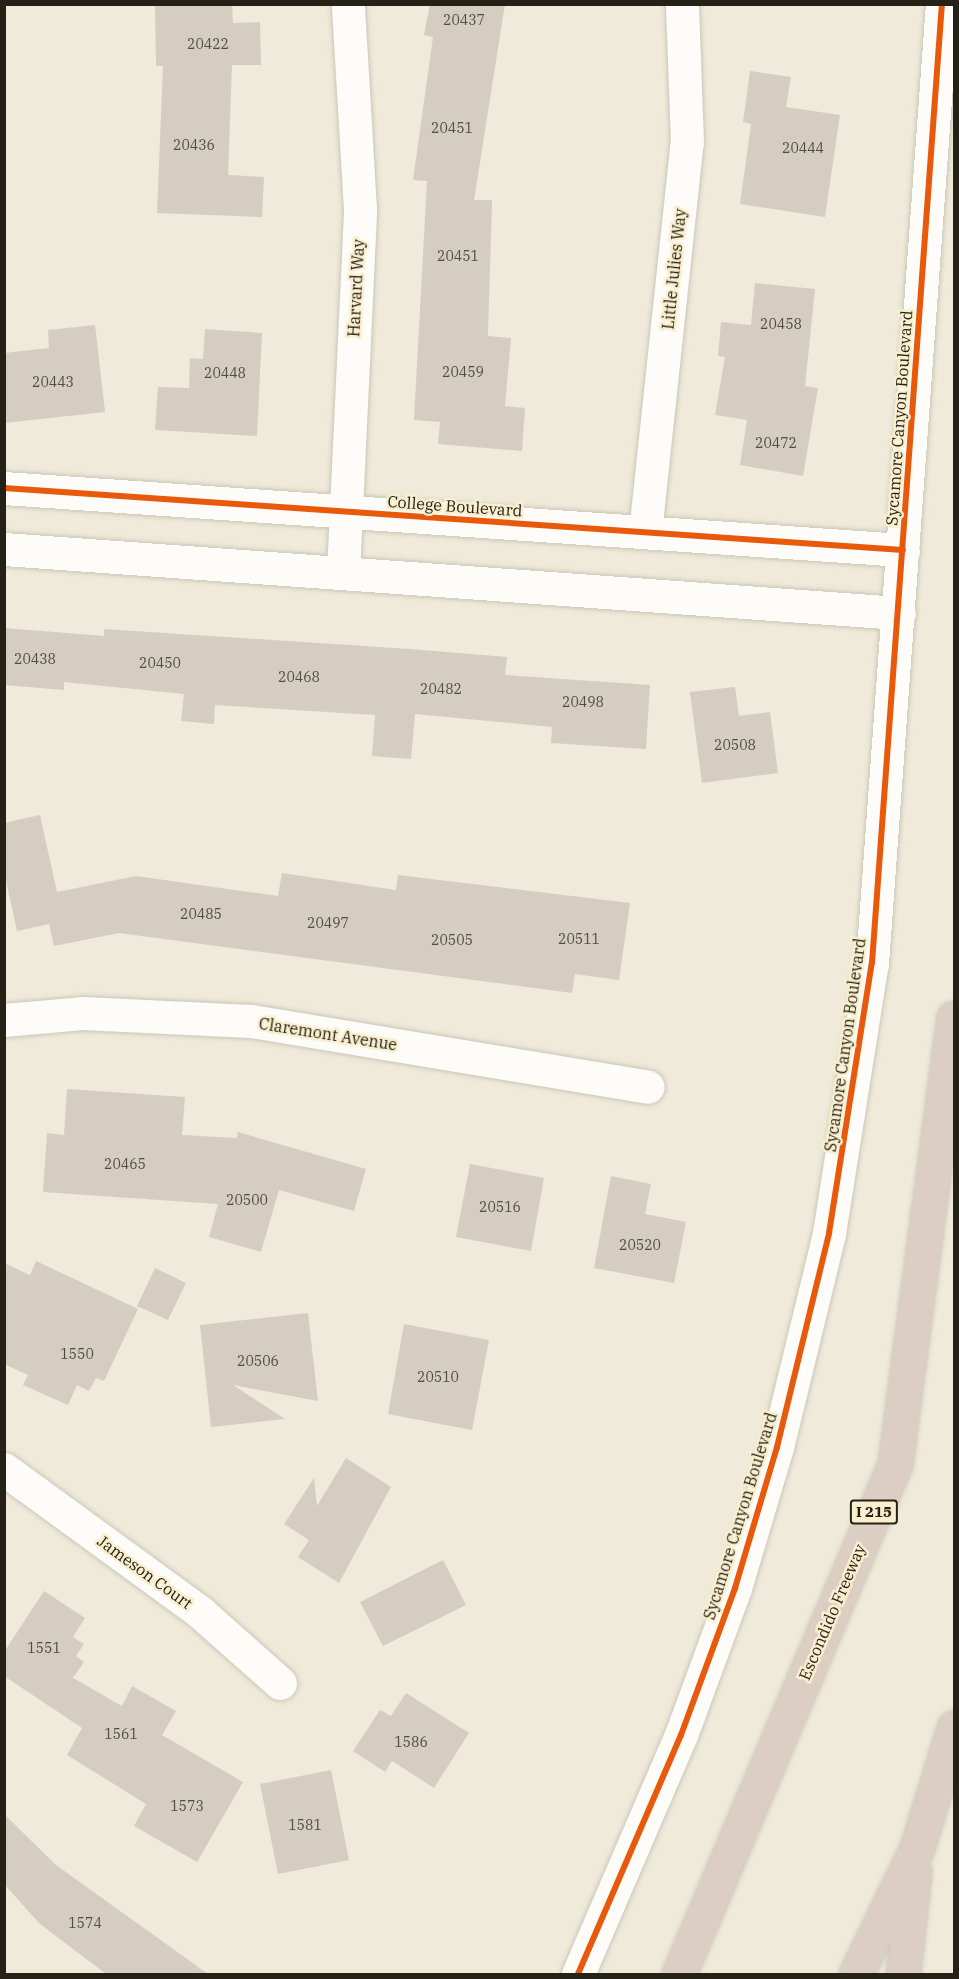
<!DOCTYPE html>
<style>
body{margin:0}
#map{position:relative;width:959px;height:1979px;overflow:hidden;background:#efead9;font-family:"IBM Plex Serif",serif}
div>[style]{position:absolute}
.building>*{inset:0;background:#d5cdc2}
.roads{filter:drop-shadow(0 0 2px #cbc7ba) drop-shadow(0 0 2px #cbc7ba)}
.street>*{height:33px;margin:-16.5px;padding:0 16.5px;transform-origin:16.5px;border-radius:16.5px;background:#fdfcf9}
.secondary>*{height:33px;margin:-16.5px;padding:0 16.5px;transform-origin:16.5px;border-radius:16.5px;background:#fdfcf9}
.highway>*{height:33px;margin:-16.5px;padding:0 16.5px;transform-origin:16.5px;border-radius:16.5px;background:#ddcec4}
.cycleway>*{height:6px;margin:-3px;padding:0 3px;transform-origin:3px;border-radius:3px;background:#e8590c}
span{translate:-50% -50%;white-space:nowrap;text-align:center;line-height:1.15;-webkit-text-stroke:5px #f9efcf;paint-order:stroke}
.number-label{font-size:14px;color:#514c41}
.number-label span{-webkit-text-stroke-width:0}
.shield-label span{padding:2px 4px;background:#f9efcf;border:2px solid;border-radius:4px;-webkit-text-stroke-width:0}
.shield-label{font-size:15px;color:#252116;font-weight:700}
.street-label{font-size:16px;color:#252116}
.frame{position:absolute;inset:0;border:6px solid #252116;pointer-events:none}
</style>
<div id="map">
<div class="building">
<div style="clip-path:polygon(155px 4px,232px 4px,233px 23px,260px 22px,261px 65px,232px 65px,228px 175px,264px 177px,262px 217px,157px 213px,163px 66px,156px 66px)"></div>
<div style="clip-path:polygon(430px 4px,505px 4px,474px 200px,492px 200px,488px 336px,511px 338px,505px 406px,525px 408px,522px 451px,438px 444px,440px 422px,414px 420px,427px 181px,413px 180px,433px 37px,424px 35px)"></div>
<div style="clip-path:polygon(750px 71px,791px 77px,786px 107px,840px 115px,825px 217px,740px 204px,751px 124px,743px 122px)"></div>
<div style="clip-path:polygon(755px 283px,815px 289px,805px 386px,818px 388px,803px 476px,740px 465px,747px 420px,715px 415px,725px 357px,718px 356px,721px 322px,751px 325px)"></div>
<div style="clip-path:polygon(95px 325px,105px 412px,4px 423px,4px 353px,49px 348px,48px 330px)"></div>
<div style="clip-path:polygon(205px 329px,262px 333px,257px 436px,155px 430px,158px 387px,189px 388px,190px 358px,203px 359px)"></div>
<div style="clip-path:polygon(4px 628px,104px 636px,104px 629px,410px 649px,507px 657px,505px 675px,650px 685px,646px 749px,551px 743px,552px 727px,415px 714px,411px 759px,372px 756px,375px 715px,215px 705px,214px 724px,181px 721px,184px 694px,64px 682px,64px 690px,4px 685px)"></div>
<div style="clip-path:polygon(735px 687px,739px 716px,770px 712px,778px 773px,702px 783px,690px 692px)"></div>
<div style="clip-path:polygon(40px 815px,57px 892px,136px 876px,278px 896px,282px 873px,396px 890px,398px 875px,630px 903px,619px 980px,575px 974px,572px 993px,119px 933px,54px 946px,49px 924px,17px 931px,4px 872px,4px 823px)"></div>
<div style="clip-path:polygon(67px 1089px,185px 1097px,182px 1135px,237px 1138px,238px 1132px,366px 1169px,354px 1211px,279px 1190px,261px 1252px,209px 1237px,218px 1204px,43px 1192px,47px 1133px,64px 1135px)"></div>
<div style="clip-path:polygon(470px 1164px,544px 1178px,531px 1251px,456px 1237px)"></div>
<div style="clip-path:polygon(611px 1176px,651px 1184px,645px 1214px,686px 1222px,674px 1283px,594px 1268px)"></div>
<div style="clip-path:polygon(36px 1261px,138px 1309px,104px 1381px,96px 1378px,89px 1391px,77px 1385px,68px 1405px,23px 1385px,28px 1375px,4px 1364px,4px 1263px,30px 1275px)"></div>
<div style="clip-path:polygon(155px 1268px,186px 1283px,168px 1320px,137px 1306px)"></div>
<div style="clip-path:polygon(308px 1313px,318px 1401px,233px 1385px,285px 1419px,211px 1427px,200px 1325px)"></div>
<div style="clip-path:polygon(404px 1324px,489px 1340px,472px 1430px,388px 1414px)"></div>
<div style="clip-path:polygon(346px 1458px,391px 1487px,339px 1583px,298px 1557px,309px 1540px,284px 1524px,314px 1478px,317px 1506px)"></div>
<div style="clip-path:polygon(443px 1560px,466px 1605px,383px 1646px,360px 1602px)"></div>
<div style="clip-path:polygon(44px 1591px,85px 1618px,73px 1637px,84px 1644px,76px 1656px,84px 1662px,73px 1678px,122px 1706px,132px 1686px,176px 1711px,162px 1735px,243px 1782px,197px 1862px,134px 1826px,146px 1804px,67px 1755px,82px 1728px,4px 1676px,4px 1652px)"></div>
<div style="clip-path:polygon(406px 1693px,469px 1733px,434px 1788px,392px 1761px,385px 1772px,353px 1751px,380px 1710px,391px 1716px)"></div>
<div style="clip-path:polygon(331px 1770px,349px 1860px,278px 1874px,260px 1784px)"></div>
<div style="clip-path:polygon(4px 1814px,56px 1865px,208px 1974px,106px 1974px,40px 1924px,4px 1884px)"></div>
</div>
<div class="roads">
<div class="street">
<div style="left:4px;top:488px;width:901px;rotate:3.95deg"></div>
<div style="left:645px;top:532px;width:392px;rotate:-83.9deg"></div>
<div style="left:687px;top:142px;width:138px;rotate:-92.1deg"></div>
<div style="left:4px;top:549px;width:897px;rotate:4.09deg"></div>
<div style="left:343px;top:573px;width:364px;rotate:-87.3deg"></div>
<div style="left:360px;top:209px;width:205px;rotate:-93.4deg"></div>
<div style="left:4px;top:1020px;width:78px;rotate:-5.1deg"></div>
<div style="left:82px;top:1013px;width:169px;rotate:2.7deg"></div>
<div style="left:251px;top:1021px;width:402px;rotate:9.4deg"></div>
<div style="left:4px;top:1469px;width:243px;rotate:36.1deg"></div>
<div style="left:200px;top:1612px;width:107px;rotate:41.6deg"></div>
</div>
<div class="secondary">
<div style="left:578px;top:1974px;width:260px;rotate:-66.7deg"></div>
<div style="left:681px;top:1735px;width:157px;rotate:-69.8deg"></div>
<div style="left:735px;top:1588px;width:147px;rotate:-73.4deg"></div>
<div style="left:777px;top:1447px;width:220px;rotate:-76.3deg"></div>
<div style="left:829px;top:1233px;width:273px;rotate:-81deg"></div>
<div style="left:872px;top:963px;width:962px;rotate:-85.83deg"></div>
</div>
<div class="highway">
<div style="left:679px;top:1974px;width:554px;rotate:-67.05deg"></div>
<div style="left:895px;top:1464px;width:450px;rotate:-82.5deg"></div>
<div style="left:856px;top:1974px;width:140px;rotate:-64.2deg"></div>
<div style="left:917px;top:1848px;width:126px;rotate:-72.9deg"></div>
<div style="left:903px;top:1974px;width:103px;rotate:-83.8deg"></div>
</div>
</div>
<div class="cycleway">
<div style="left:4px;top:488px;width:901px;rotate:3.95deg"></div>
<div style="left:578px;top:1974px;width:260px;rotate:-66.7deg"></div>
<div style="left:681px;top:1735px;width:157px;rotate:-69.8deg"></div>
<div style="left:735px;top:1588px;width:147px;rotate:-73.4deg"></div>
<div style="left:777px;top:1447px;width:220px;rotate:-76.3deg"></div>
<div style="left:829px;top:1233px;width:273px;rotate:-81deg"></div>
<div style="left:872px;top:963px;width:962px;rotate:-85.83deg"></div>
</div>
<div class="number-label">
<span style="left:464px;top:20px">20437</span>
<span style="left:208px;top:44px">20422</span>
<span style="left:452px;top:128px">20451</span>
<span style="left:194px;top:145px">20436</span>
<span style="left:803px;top:148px">20444</span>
<span style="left:458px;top:256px">20451</span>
<span style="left:781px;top:324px">20458</span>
<span style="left:463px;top:372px">20459</span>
<span style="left:225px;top:373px">20448</span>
<span style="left:53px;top:382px">20443</span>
<span style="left:776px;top:443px">20472</span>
<span style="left:35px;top:659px">20438</span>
<span style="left:160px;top:663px">20450</span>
<span style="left:299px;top:677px">20468</span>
<span style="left:441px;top:689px">20482</span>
<span style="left:583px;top:702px">20498</span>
<span style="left:735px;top:745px">20508</span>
<span style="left:201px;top:914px">20485</span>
<span style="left:328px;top:923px">20497</span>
<span style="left:579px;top:939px">20511</span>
<span style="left:452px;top:940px">20505</span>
<span style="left:125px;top:1164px">20465</span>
<span style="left:247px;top:1200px">20500</span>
<span style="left:500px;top:1207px">20516</span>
<span style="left:640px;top:1245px">20520</span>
<span style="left:77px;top:1354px">1550</span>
<span style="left:258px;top:1361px">20506</span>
<span style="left:438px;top:1377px">20510</span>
<span style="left:44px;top:1648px">1551</span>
<span style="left:121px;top:1734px">1561</span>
<span style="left:411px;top:1742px">1586</span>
<span style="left:187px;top:1806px">1573</span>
<span style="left:305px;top:1825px">1581</span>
<span style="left:85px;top:1923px">1574</span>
</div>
<div class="shield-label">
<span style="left:874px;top:1512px">I 215</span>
</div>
<div class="street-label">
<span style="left:674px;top:269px;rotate:-84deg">Little Julies Way</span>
<span style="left:356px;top:288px;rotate:-87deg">Harvard Way</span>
<span style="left:899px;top:418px;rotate:-86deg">Sycamore Canyon Boulevard</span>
<span style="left:455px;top:506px;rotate:4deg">College Boulevard</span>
<span style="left:328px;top:1034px;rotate:9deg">Claremont Avenue</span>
<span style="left:845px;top:1045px;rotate:-82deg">Sycamore Canyon Boulevard</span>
<span style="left:740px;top:1516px;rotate:-73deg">Sycamore Canyon Boulevard</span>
<span style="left:145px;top:1572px;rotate:36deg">Jameson Court</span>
<span style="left:832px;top:1612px;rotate:-67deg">Escondido Freeway</span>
</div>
<div class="frame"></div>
</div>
